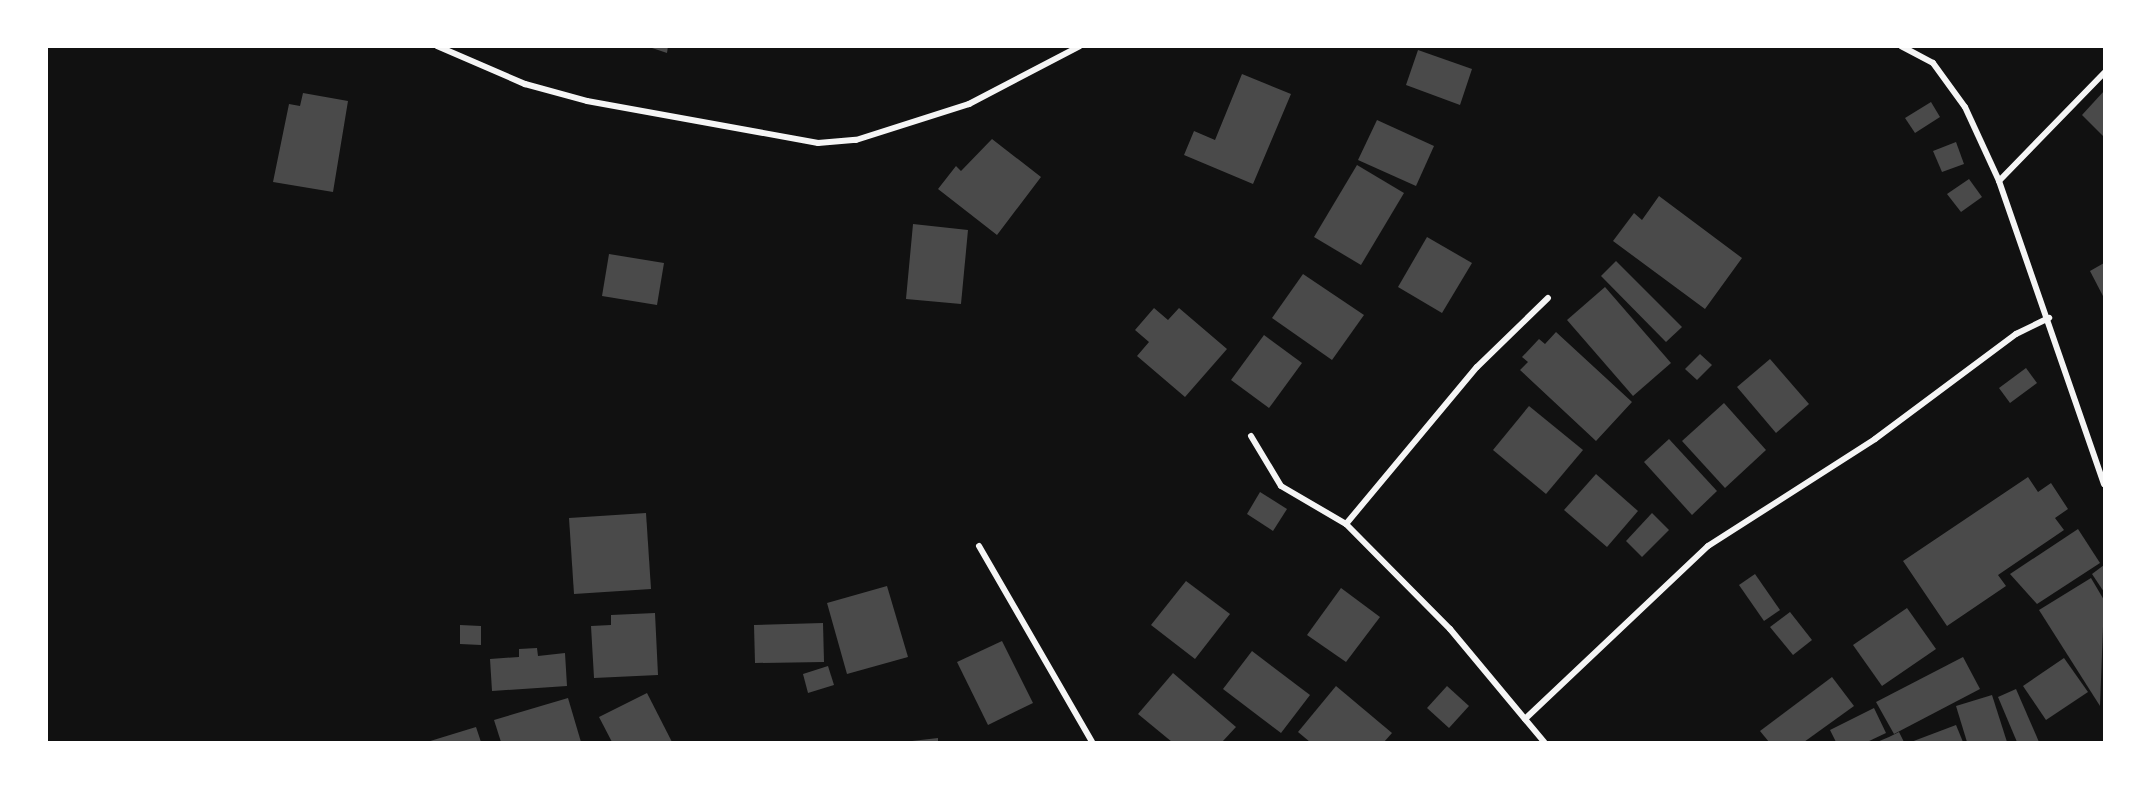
<!DOCTYPE html>
<style>
body{margin:0}
#map{position:relative;width:2151px;height:789px;overflow:hidden;background:#111;font-family:"Noto Serif",serif}
div>[style]{position:absolute}
.building>*{inset:0;background:#4a4a4a}
.minor>*{height:6px;margin:-3px;padding:0 3px;transform-origin:3px;border-radius:3px;background:#f5f5f5}
span{translate:-50% -50%;white-space:nowrap;text-align:center;line-height:1.15;-webkit-text-stroke:6px #fff;paint-order:stroke}
.frame{position:absolute;inset:0;border:48px solid #fff;pointer-events:none}
</style>
<div id="map">
<div class="building">
<div style="clip-path:polygon(646px 46px,668px 46px,667px 53px)"></div>
<div style="clip-path:polygon(1418px 50px,1472px 69px,1460px 105px,1406px 85px)"></div>
<div style="clip-path:polygon(1242px 74px,1291px 94px,1253px 184px,1184px 155px,1194px 131px,1215px 140px)"></div>
<div style="clip-path:polygon(2104px 91px,2104px 135px,2103px 136px,2082px 115px)"></div>
<div style="clip-path:polygon(303px 93px,348px 101px,333px 192px,273px 182px,289px 104px,300px 106px)"></div>
<div style="clip-path:polygon(1931px 102px,1940px 117px,1915px 133px,1905px 118px)"></div>
<div style="clip-path:polygon(1377px 120px,1434px 146px,1416px 186px,1358px 160px)"></div>
<div style="clip-path:polygon(992px 139px,1041px 177px,997px 235px,938px 189px,956px 166px,961px 171px)"></div>
<div style="clip-path:polygon(1956px 142px,1964px 164px,1942px 172px,1933px 151px)"></div>
<div style="clip-path:polygon(1357px 165px,1404px 193px,1361px 265px,1314px 237px)"></div>
<div style="clip-path:polygon(1969px 179px,1982px 197px,1961px 212px,1947px 194px)"></div>
<div style="clip-path:polygon(1659px 196px,1742px 258px,1705px 309px,1613px 241px,1634px 213px,1642px 220px)"></div>
<div style="clip-path:polygon(913px 224px,968px 230px,961px 304px,906px 299px)"></div>
<div style="clip-path:polygon(1427px 237px,1472px 263px,1442px 313px,1398px 287px)"></div>
<div style="clip-path:polygon(609px 254px,664px 263px,657px 305px,602px 296px)"></div>
<div style="clip-path:polygon(1616px 261px,1682px 327px,1666px 342px,1601px 276px)"></div>
<div style="clip-path:polygon(2104px 263px,2104px 298px,2090px 271px)"></div>
<div style="clip-path:polygon(1303px 274px,1364px 315px,1332px 360px,1272px 318px)"></div>
<div style="clip-path:polygon(1605px 287px,1671px 363px,1633px 396px,1567px 320px)"></div>
<div style="clip-path:polygon(1154px 308px,1168px 320px,1179px 308px,1227px 349px,1185px 397px,1137px 356px,1149px 342px,1135px 330px)"></div>
<div style="clip-path:polygon(1556px 332px,1632px 402px,1596px 441px,1520px 370px,1528px 362px,1522px 357px,1539px 339px,1545px 344px)"></div>
<div style="clip-path:polygon(1264px 335px,1302px 363px,1269px 408px,1231px 380px)"></div>
<div style="clip-path:polygon(1700px 354px,1712px 365px,1697px 380px,1685px 369px)"></div>
<div style="clip-path:polygon(1770px 359px,1809px 404px,1776px 433px,1737px 387px)"></div>
<div style="clip-path:polygon(2026px 368px,2037px 383px,2010px 403px,1999px 388px)"></div>
<div style="clip-path:polygon(1724px 403px,1766px 450px,1725px 488px,1682px 441px)"></div>
<div style="clip-path:polygon(1529px 406px,1583px 450px,1546px 494px,1493px 450px)"></div>
<div style="clip-path:polygon(1669px 439px,1717px 491px,1692px 515px,1644px 462px)"></div>
<div style="clip-path:polygon(1596px 474px,1638px 511px,1607px 547px,1564px 510px)"></div>
<div style="clip-path:polygon(2028px 477px,2038px 492px,2051px 483px,2068px 509px,2055px 518px,2064px 530px,1998px 575px,2006px 586px,1947px 626px,1903px 561px)"></div>
<div style="clip-path:polygon(1260px 492px,1287px 509px,1273px 531px,1247px 514px)"></div>
<div style="clip-path:polygon(646px 513px,651px 589px,574px 594px,569px 518px)"></div>
<div style="clip-path:polygon(1652px 513px,1669px 530px,1642px 557px,1626px 541px)"></div>
<div style="clip-path:polygon(2078px 529px,2100px 563px,2037px 604px,2010px 574px)"></div>
<div style="clip-path:polygon(2104px 565px,2104px 592px,2092px 574px)"></div>
<div style="clip-path:polygon(1755px 574px,1780px 610px,1764px 621px,1739px 585px)"></div>
<div style="clip-path:polygon(2091px 578px,2104px 600px,2100px 706px,2039px 610px)"></div>
<div style="clip-path:polygon(1186px 581px,1230px 614px,1195px 659px,1151px 625px)"></div>
<div style="clip-path:polygon(887px 586px,908px 657px,847px 674px,827px 603px)"></div>
<div style="clip-path:polygon(1341px 588px,1380px 617px,1346px 662px,1307px 635px)"></div>
<div style="clip-path:polygon(1907px 608px,1936px 649px,1882px 686px,1853px 645px)"></div>
<div style="clip-path:polygon(1790px 612px,1812px 640px,1793px 655px,1770px 627px)"></div>
<div style="clip-path:polygon(655px 613px,658px 675px,594px 678px,591px 626px,611px 625px,611px 615px)"></div>
<div style="clip-path:polygon(823px 623px,824px 662px,755px 663px,754px 625px)"></div>
<div style="clip-path:polygon(460px 625px,481px 626px,481px 645px,460px 644px)"></div>
<div style="clip-path:polygon(1002px 641px,1033px 703px,988px 725px,957px 662px)"></div>
<div style="clip-path:polygon(537px 648px,538px 656px,565px 653px,567px 686px,492px 691px,490px 659px,519px 657px,519px 649px)"></div>
<div style="clip-path:polygon(1252px 651px,1310px 695px,1281px 733px,1223px 689px)"></div>
<div style="clip-path:polygon(1963px 657px,1980px 689px,1894px 734px,1876px 702px)"></div>
<div style="clip-path:polygon(2064px 658px,2088px 692px,2046px 720px,2023px 686px)"></div>
<div style="clip-path:polygon(828px 666px,834px 685px,808px 693px,803px 674px)"></div>
<div style="clip-path:polygon(1173px 673px,1236px 727px,1222px 742px,1172px 742px,1138px 714px)"></div>
<div style="clip-path:polygon(1832px 677px,1854px 706px,1804px 742px,1769px 742px,1760px 731px)"></div>
<div style="clip-path:polygon(1336px 686px,1392px 733px,1384px 742px,1310px 742px,1298px 732px)"></div>
<div style="clip-path:polygon(1447px 686px,1469px 706px,1449px 728px,1427px 708px)"></div>
<div style="clip-path:polygon(2016px 689px,2039px 742px,2017px 742px,1998px 697px)"></div>
<div style="clip-path:polygon(647px 693px,672px 742px,612px 742px,599px 717px)"></div>
<div style="clip-path:polygon(1992px 695px,2007px 742px,1967px 742px,1956px 706px)"></div>
<div style="clip-path:polygon(568px 698px,581px 742px,501px 742px,494px 720px)"></div>
<div style="clip-path:polygon(1874px 708px,1886px 733px,1867px 742px,1836px 742px,1830px 730px)"></div>
<div style="clip-path:polygon(1956px 725px,1963px 742px,1911px 742px)"></div>
<div style="clip-path:polygon(476px 727px,481px 742px,427px 742px)"></div>
<div style="clip-path:polygon(1899px 732px,1904px 742px,1877px 742px,1889px 737px)"></div>
<div style="clip-path:polygon(938px 738px,938px 742px,913px 742px,912px 741px)"></div>
</div>
<div class="minor">
<div style="left:437px;top:46px;width:96px;rotate:23.4deg"></div>
<div style="left:525px;top:84px;width:64px;rotate:15.3deg"></div>
<div style="left:587px;top:101px;width:235px;rotate:10.3deg"></div>
<div style="left:818px;top:143px;width:38px;rotate:-5deg"></div>
<div style="left:856px;top:140px;width:119px;rotate:-17.7deg"></div>
<div style="left:969px;top:104px;width:125px;rotate:-27.6deg"></div>
<div style="left:1901px;top:46px;width:36px;rotate:28deg"></div>
<div style="left:1933px;top:63px;width:54px;rotate:54deg"></div>
<div style="left:1965px;top:107px;width:81px;rotate:65.3deg"></div>
<div style="left:1999px;top:181px;width:321px;rotate:70.9deg"></div>
<div style="left:1999px;top:181px;width:151px;rotate:-45.8deg"></div>
<div style="left:1251px;top:436px;width:58px;rotate:59deg"></div>
<div style="left:1281px;top:486px;width:75px;rotate:30.3deg"></div>
<div style="left:1346px;top:524px;width:148px;rotate:45.3deg"></div>
<div style="left:1450px;top:629px;width:147px;rotate:50.2deg"></div>
<div style="left:1346px;top:524px;width:204px;rotate:-50.2deg"></div>
<div style="left:1477px;top:367px;width:99px;rotate:-44.2deg"></div>
<div style="left:979px;top:546px;width:226px;rotate:60deg"></div>
<div style="left:1525px;top:719px;width:252px;rotate:-43.4deg"></div>
<div style="left:1708px;top:546px;width:198px;rotate:-32.6deg"></div>
<div style="left:1875px;top:439px;width:176px;rotate:-36.7deg"></div>
<div style="left:2016px;top:334px;width:37px;rotate:-26deg"></div>
</div>
<div class="frame"></div>
</div>
